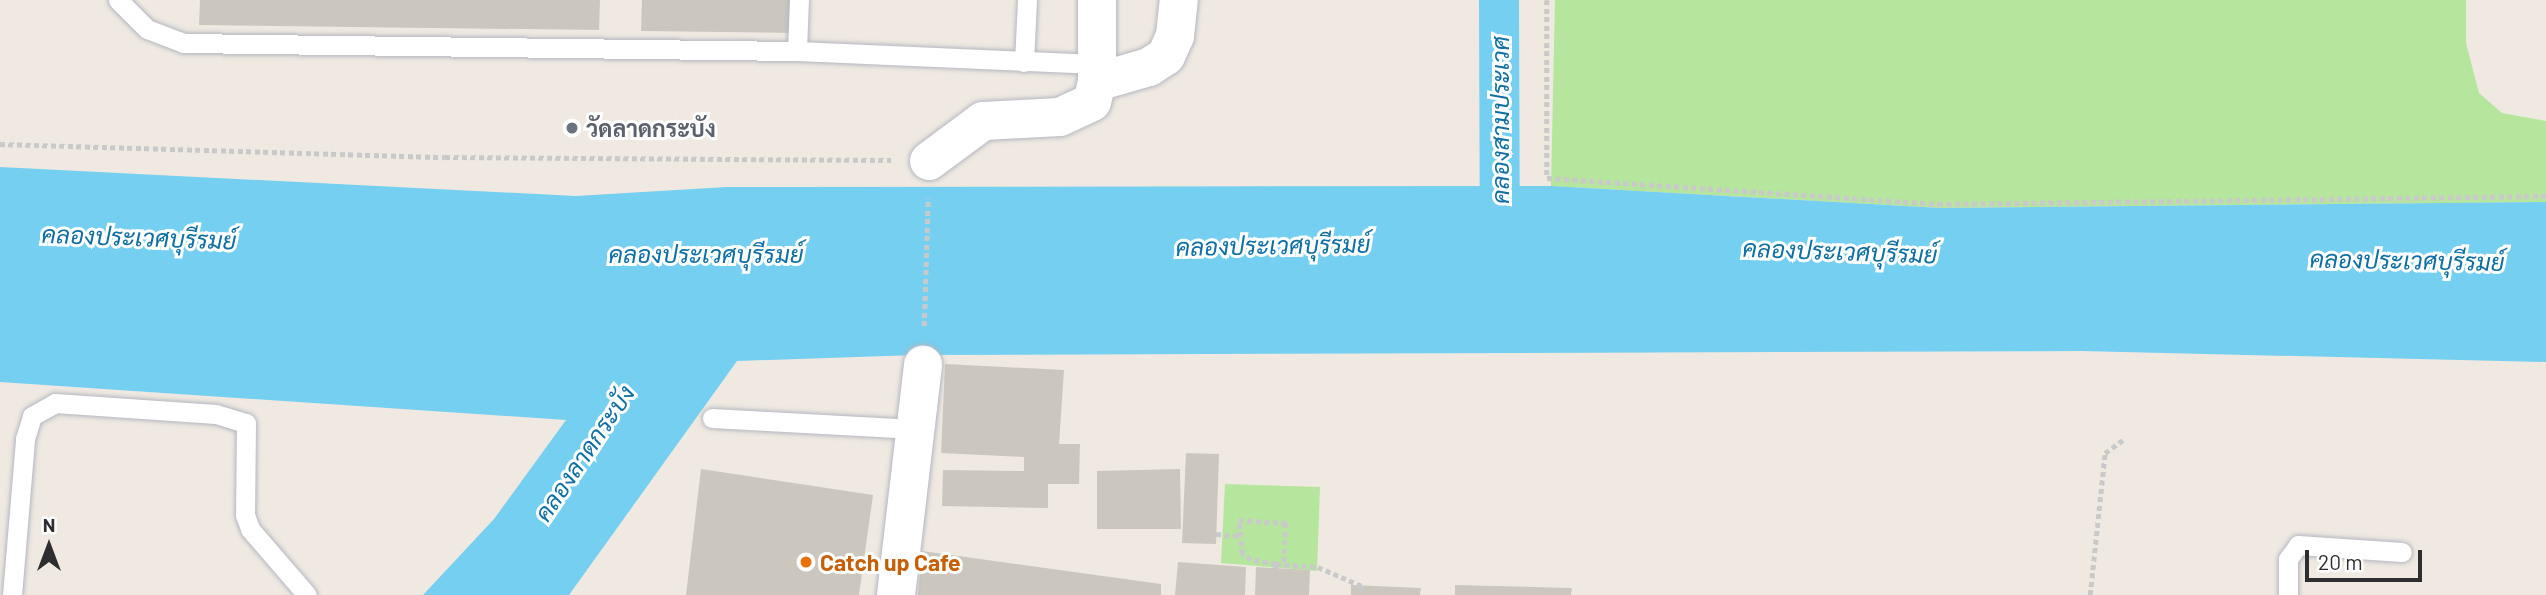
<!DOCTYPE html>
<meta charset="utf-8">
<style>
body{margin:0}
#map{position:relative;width:2546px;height:595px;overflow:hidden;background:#efe9e1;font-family:Barlow,Sarabun,sans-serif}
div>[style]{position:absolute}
.green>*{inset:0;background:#b6e59e}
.water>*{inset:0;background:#75cff0}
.canal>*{height:40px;margin:-20px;padding:0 20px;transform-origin:20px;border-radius:20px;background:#75cff0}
.building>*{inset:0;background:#cbc7bf}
.path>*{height:4.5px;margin-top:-2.25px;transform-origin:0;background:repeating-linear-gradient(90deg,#c9c9c9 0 5px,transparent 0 8.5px)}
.roads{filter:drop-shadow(0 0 2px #b4b7c1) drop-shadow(0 0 2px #b4b7c1)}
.lane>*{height:19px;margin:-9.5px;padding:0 9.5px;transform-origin:9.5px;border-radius:9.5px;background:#fff}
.street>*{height:38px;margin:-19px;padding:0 19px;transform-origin:19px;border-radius:19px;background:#fff}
.dots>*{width:19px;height:19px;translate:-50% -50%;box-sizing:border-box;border:4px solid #fff;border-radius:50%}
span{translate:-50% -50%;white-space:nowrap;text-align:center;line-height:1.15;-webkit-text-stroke:6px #fff;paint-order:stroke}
.worship-label{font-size:23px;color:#5b616d;font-weight:700}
.left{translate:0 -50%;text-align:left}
.food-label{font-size:23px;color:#c56008;font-weight:700}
.water-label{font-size:24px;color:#0d6fa3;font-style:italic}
.north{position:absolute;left:14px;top:511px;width:70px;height:70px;-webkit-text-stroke:5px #fff;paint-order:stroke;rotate:0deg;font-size:19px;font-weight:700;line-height:28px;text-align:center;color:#2e2e2e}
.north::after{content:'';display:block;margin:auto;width:24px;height:32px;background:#2e2e2e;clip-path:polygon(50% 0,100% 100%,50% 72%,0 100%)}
.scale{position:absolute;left:2305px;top:550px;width:117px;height:32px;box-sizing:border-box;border:4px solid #2e2e2e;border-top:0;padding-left:9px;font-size:21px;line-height:24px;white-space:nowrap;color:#2e2e2e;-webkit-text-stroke:5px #fff;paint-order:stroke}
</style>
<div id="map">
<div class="green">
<div style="clip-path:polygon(1555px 0,2466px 0,2466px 43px,2479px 93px,2502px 113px,2546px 121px,2546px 202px,1941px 208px,1551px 186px)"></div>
<div style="clip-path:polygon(1225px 484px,1320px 487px,1317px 571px,1221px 563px)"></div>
</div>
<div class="water">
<div style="clip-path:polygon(0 167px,576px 196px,727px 187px,1551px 186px,1941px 208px,2546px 202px,2546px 362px,2081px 351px,915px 355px,737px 361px,569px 595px,423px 595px,494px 519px,566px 420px,0 382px)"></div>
</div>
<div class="canal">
<div style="left:1499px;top:0;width:240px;rotate:89.8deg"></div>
</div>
<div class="building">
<div style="clip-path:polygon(200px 0,600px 0,599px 30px,199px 25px)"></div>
<div style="clip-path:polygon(642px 0,795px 0,795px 33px,641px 31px)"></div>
<div style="clip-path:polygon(945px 364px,1064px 370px,1059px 444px,1080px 444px,1079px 484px,1048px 484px,1048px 508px,942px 506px,943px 470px,1024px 471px,1024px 457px,941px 453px)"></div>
<div style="clip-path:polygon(1186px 453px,1219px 454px,1216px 544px,1182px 543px)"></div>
<div style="clip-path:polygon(701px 469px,873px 495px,859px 595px,686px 595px)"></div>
<div style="clip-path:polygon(1180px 469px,1181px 529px,1097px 529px,1097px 471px)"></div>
<div style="clip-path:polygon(922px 551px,1161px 584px,1161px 595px,918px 595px)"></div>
<div style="clip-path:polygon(1178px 562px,1246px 567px,1245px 595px,1175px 595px)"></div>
<div style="clip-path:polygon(1256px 567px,1310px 570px,1309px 595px,1255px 595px)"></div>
<div style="clip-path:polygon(1351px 585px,1421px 588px,1420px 595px,1351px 595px)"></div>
<div style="clip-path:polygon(1455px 585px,1572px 588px,1571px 595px,1455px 595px)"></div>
</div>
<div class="path">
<div style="left:1547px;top:0;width:178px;rotate:90deg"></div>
<div style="left:1547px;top:178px;width:392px;rotate:3.8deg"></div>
<div style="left:1938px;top:204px;width:608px;rotate:-0.75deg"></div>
<div style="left:0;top:144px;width:445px;rotate:1.7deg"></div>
<div style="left:445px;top:157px;width:446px;rotate:0.4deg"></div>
<div style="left:924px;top:326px;width:128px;rotate:-88.2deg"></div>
<div style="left:1216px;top:534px;width:23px;rotate:5deg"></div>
<div style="left:1276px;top:564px;width:25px;rotate:-171deg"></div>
<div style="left:1251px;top:560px;width:11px;rotate:-146deg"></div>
<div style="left:1242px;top:554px;width:34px;rotate:-95deg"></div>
<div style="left:1239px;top:520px;width:47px;rotate:3.7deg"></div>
<div style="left:1286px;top:523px;width:41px;rotate:92.8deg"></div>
<div style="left:1275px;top:568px;width:4px;rotate:-76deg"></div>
<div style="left:1276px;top:564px;width:42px;rotate:4.1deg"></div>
<div style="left:1318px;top:567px;width:48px;rotate:23.4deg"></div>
<div style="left:1362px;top:586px;width:9px;rotate:84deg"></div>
<div style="left:2090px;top:595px;width:143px;rotate:-84deg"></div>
<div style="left:2105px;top:453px;width:22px;rotate:-36deg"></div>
</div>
<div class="roads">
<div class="lane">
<div style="left:118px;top:0;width:41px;rotate:45deg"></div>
<div style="left:147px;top:29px;width:39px;rotate:21deg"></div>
<div style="left:183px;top:43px;width:614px;rotate:0.75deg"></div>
<div style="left:797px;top:51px;width:300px;rotate:2.5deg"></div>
<div style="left:797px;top:51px;width:51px;rotate:-87.8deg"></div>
<div style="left:1024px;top:62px;width:62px;rotate:-87.2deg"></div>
<div style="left:712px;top:418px;width:203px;rotate:3.1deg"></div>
<div style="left:12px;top:595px;width:157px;rotate:-85.2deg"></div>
<div style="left:25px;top:439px;width:24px;rotate:-73deg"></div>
<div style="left:32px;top:416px;width:26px;rotate:-29deg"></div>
<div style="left:55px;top:403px;width:161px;rotate:3.9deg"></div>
<div style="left:216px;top:414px;width:31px;rotate:17deg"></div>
<div style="left:246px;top:423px;width:92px;rotate:90.6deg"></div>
<div style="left:245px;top:515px;width:15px;rotate:70deg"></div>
<div style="left:250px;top:529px;width:87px;rotate:49.2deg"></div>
<div style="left:2288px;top:595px;width:36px;rotate:-90deg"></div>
<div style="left:2288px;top:559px;width:17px;rotate:-54deg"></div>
<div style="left:2298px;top:545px;width:104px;rotate:3.9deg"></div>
</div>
<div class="street">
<div style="left:1097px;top:82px;width:54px;rotate:-16.1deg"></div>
<div style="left:1149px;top:67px;width:20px;rotate:-33deg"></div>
<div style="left:1166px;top:56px;width:22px;rotate:-66deg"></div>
<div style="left:1175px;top:36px;width:36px;rotate:-84deg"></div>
<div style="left:929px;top:161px;width:67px;rotate:-36.5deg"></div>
<div style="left:983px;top:121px;width:77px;rotate:-3deg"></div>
<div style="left:1060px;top:117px;width:35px;rotate:-25deg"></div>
<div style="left:1092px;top:102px;width:21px;rotate:-76deg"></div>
<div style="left:1097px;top:82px;width:82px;rotate:-90deg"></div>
<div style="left:896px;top:595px;width:232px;rotate:-83.3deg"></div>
</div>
</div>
<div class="dots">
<div style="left:572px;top:128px;background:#6b7280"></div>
<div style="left:806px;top:562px;background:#e8710a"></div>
</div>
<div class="worship-label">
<span class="left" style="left:586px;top:128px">วัดลาดกระบัง</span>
</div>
<div class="food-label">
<span class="left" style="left:820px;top:562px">Catch up Cafe</span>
</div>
<div class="water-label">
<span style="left:1500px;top:120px;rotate:-90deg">คลองสามประเวศ</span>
<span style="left:139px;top:237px;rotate:2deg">คลองประเวศบุรีรมย์</span>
<span style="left:1273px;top:245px;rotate:-1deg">คลองประเวศบุรีรมย์</span>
<span style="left:1840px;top:251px;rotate:2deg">คลองประเวศบุรีรมย์</span>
<span style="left:706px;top:254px">คลองประเวศบุรีรมย์</span>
<span style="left:2407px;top:260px;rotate:1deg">คลองประเวศบุรีรมย์</span>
<span style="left:584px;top:453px;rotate:-56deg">คลองลาดกระบัง</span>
</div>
<div class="north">N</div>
<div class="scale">20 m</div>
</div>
